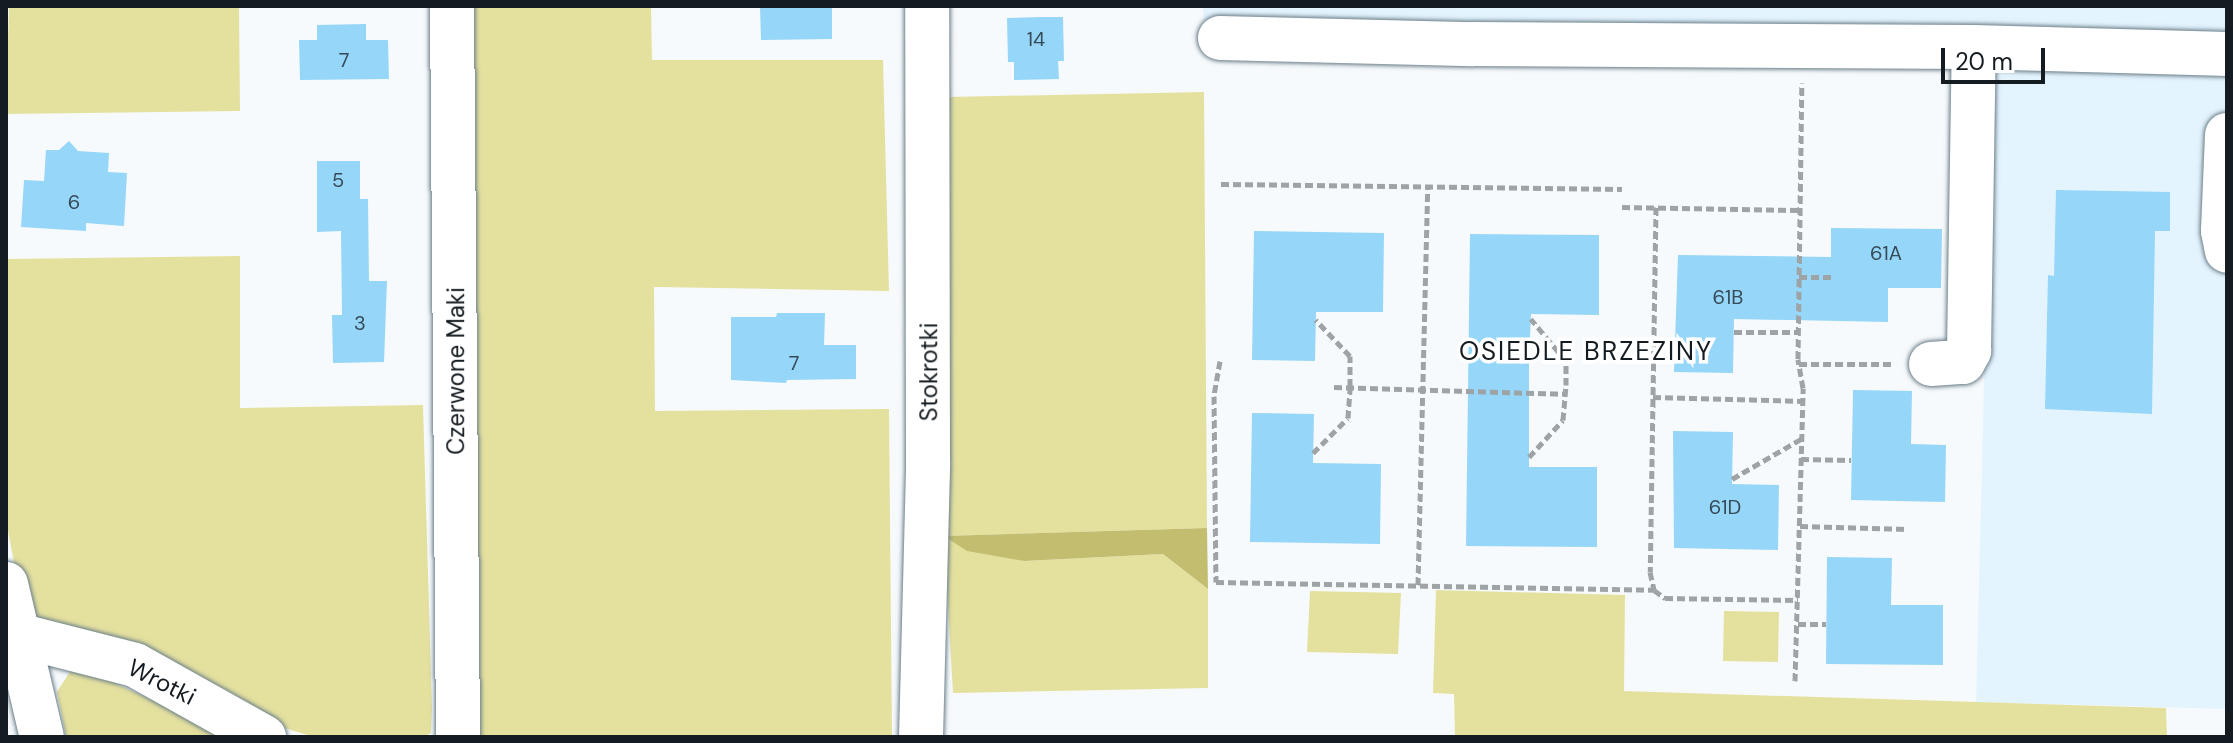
<!DOCTYPE html>
<style>
body{margin:0}
#map{position:relative;width:2233px;height:743px;overflow:hidden;background:#f6fafc;font-family:"DM Sans",sans-serif}
div>[style]{position:absolute}
.built>*{inset:0;background:#e3f4fe}
.green>*{inset:0;background:#e4e19f}
.forest>*{inset:0;background:#c3be6f}
.building>*{inset:0;background:#96d6f9}
.path>*{height:5px;margin-top:-2.5px;transform-origin:0;background:repeating-linear-gradient(90deg,#9ea3a6 0 8px,transparent 0 12px)}
.roads{filter:drop-shadow(0 0 2px #6b7e89) drop-shadow(0 0 2px #6b7e89)}
.minor>*{height:44px;margin:-22px;padding:0 22px;transform-origin:22px;border-radius:22px;background:#fff}
span{translate:-50% -50%;white-space:nowrap;text-align:center;line-height:1.15;-webkit-text-stroke:7px #fff;paint-order:stroke}
.number-label{font-size:20px;color:#354a57}
.number-label span{-webkit-text-stroke-width:0}
.street-label{font-size:24px;color:#151c21}
.neighbourhood-label{font-size:26px;color:#151c21;letter-spacing:2px}
.frame{position:absolute;inset:0;border:8px solid #151c21;pointer-events:none}
.scale{position:absolute;left:1941px;top:48px;width:104px;height:36px;box-sizing:border-box;border:4px solid #151c21;border-top:0;padding-left:10px;font-size:24px;line-height:28px;white-space:nowrap;color:#151c21;-webkit-text-stroke:6px #fff;paint-order:stroke}
</style>
<div id="map">
<div class="built">
<div style="clip-path:polygon(1203px 6px,2227px 6px,2227px 709px,1976px 702px,1993px 29px,1777px 31px,1204px 23px)"></div>
</div>
<div class="green">
<div style="clip-path:polygon(9px 6px,239px 6px,240px 111px,6px 114px)"></div>
<div style="clip-path:polygon(470px 6px,651px 6px,652px 60px,883px 60px,889px 291px,654px 287px,655px 411px,889px 409px,892px 737px,474px 737px)"></div>
<div style="clip-path:polygon(1204px 92px,1207px 528px,946px 536px,1024px 561px,1163px 554px,1208px 589px,1208px 688px,953px 693px,944px 536px,947px 97px)"></div>
<div style="clip-path:polygon(240px 256px,240px 408px,423px 405px,432px 708px,431px 733px,424px 737px,314px 737px,271px 724px,30px 614px,18px 584px,6px 520px,6px 259px)"></div>
<div style="clip-path:polygon(1436px 590px,1625px 595px,1624px 691px,2166px 708px,2167px 737px,1455px 737px,1454px 694px,1433px 693px)"></div>
<div style="clip-path:polygon(1310px 591px,1401px 593px,1398px 654px,1307px 652px)"></div>
<div style="clip-path:polygon(1724px 611px,1779px 612px,1778px 662px,1723px 661px)"></div>
<div style="clip-path:polygon(71px 670px,100px 676px,231px 737px,66px 737px,57px 692px)"></div>
</div>
<div class="forest">
<div style="clip-path:polygon(1207px 528px,1208px 589px,1163px 554px,1024px 561px,967px 551px,944px 536px)"></div>
</div>
<div class="building">
<div style="clip-path:polygon(760px 6px,832px 6px,832px 39px,761px 40px)"></div>
<div style="clip-path:polygon(1042px 17px,1063px 17px,1064px 61px,1058px 61px,1059px 79px,1014px 80px,1014px 62px,1008px 62px,1007px 18px)"></div>
<div style="clip-path:polygon(366px 24px,366px 40px,388px 40px,389px 79px,300px 80px,299px 40px,317px 40px,317px 25px)"></div>
<div style="clip-path:polygon(69px 141px,78px 151px,109px 153px,108px 172px,127px 173px,124px 226px,86px 223px,86px 231px,21px 227px,24px 180px,44px 181px,46px 150px,59px 150px)"></div>
<div style="clip-path:polygon(317px 161px,360px 161px,360px 199px,368px 199px,369px 281px,387px 281px,384px 362px,333px 363px,332px 315px,342px 315px,341px 231px,317px 232px)"></div>
<div style="clip-path:polygon(2056px 190px,2170px 192px,2170px 231px,2155px 231px,2152px 414px,2045px 409px,2048px 275px,2054px 276px)"></div>
<div style="clip-path:polygon(1831px 228px,1942px 229px,1941px 288px,1888px 288px,1888px 322px,1734px 319px,1733px 373px,1674px 372px,1678px 255px,1831px 257px)"></div>
<div style="clip-path:polygon(1254px 231px,1384px 233px,1383px 312px,1316px 312px,1315px 361px,1252px 360px)"></div>
<div style="clip-path:polygon(1470px 234px,1599px 235px,1599px 315px,1531px 314px,1529px 365px,1529px 467px,1597px 467px,1597px 547px,1466px 546px)"></div>
<div style="clip-path:polygon(777px 313px,825px 313px,824px 345px,856px 345px,856px 379px,787px 380px,786px 383px,731px 380px,731px 317px,776px 317px)"></div>
<div style="clip-path:polygon(1853px 390px,1912px 391px,1911px 444px,1946px 445px,1945px 502px,1851px 500px)"></div>
<div style="clip-path:polygon(1252px 413px,1314px 414px,1313px 463px,1381px 464px,1380px 544px,1250px 542px)"></div>
<div style="clip-path:polygon(1673px 431px,1733px 432px,1732px 484px,1779px 485px,1778px 550px,1674px 548px)"></div>
<div style="clip-path:polygon(1827px 557px,1892px 558px,1891px 605px,1943px 605px,1943px 665px,1826px 664px)"></div>
</div>
<div class="path">
<div style="left:1221px;top:184px;width:401px;rotate:0.7deg"></div>
<div style="left:1622px;top:207px;width:178px;rotate:1deg"></div>
<div style="left:1656px;top:207px;width:365px;rotate:90.9deg"></div>
<div style="left:1650px;top:572px;width:18px;rotate:77deg"></div>
<div style="left:1654px;top:590px;width:14px;rotate:36deg"></div>
<div style="left:1665px;top:598px;width:133px;rotate:0.9deg"></div>
<div style="left:1799px;top:277px;width:32px"></div>
<div style="left:1734px;top:332px;width:64px"></div>
<div style="left:1220px;top:361px;width:36px;rotate:100deg"></div>
<div style="left:1214px;top:396px;width:186px;rotate:89.4deg"></div>
<div style="left:1216px;top:582px;width:438px;rotate:1deg"></div>
<div style="left:1799px;top:364px;width:95px"></div>
<div style="left:1334px;top:387px;width:231px;rotate:1.7deg"></div>
<div style="left:1653px;top:397px;width:149px;rotate:1.5deg"></div>
<div style="left:1313px;top:453px;width:49px;rotate:-45deg"></div>
<div style="left:1348px;top:418px;width:31px;rotate:-86deg"></div>
<div style="left:1350px;top:387px;width:31px;rotate:-90deg"></div>
<div style="left:1350px;top:356px;width:50px;rotate:-133.4deg"></div>
<div style="left:1529px;top:457px;width:50px;rotate:-47.4deg"></div>
<div style="left:1563px;top:420px;width:35px;rotate:-85deg"></div>
<div style="left:1566px;top:385px;width:24px;rotate:-90deg"></div>
<div style="left:1566px;top:361px;width:55px;rotate:-129.8deg"></div>
<div style="left:1801px;top:459px;width:50px;rotate:1.1deg"></div>
<div style="left:1732px;top:479px;width:80px;rotate:-30.1deg"></div>
<div style="left:1800px;top:526px;width:108px;rotate:1.6deg"></div>
<div style="left:1418px;top:585px;width:399px;rotate:-88.6deg"></div>
<div style="left:1798px;top:624px;width:28px"></div>
<div style="left:1795px;top:681px;width:293px;rotate:-88.4deg"></div>
<div style="left:1803px;top:388px;width:29px;rotate:-100deg"></div>
<div style="left:1798px;top:359px;width:276px;rotate:-89.2deg"></div>
</div>
<div class="roads">
<div class="minor">
<div style="left:452px;top:6px;width:731px;rotate:89.53deg"></div>
<div style="left:1220px;top:38px;width:253px;rotate:1.4deg"></div>
<div style="left:1473px;top:44px;width:501px;rotate:0.34deg"></div>
<div style="left:1974px;top:47px;width:253px;rotate:1.6deg"></div>
<div style="left:2227px;top:135px;width:96px;rotate:92.4deg"></div>
<div style="left:2223px;top:231px;width:20px;rotate:79deg"></div>
<div style="left:1931px;top:364px;width:32px;rotate:-4deg"></div>
<div style="left:1963px;top:362px;width:13px;rotate:-61deg"></div>
<div style="left:1969px;top:351px;width:304px;rotate:-89.1deg"></div>
<div style="left:6px;top:584px;width:157px;rotate:76.8deg"></div>
<div style="left:6px;top:632px;width:133px;rotate:14.3deg"></div>
<div style="left:135px;top:665px;width:148px;rotate:29.2deg"></div>
<div style="left:921px;top:737px;width:274px;rotate:-88.5deg"></div>
<div style="left:928px;top:463px;width:457px;rotate:-90.1deg"></div>
</div>
</div>
<div class="number-label">
<span style="left:1036px;top:39px">14</span>
<span style="left:344px;top:60px">7</span>
<span style="left:338px;top:180px">5</span>
<span style="left:74px;top:202px">6</span>
<span style="left:1886px;top:253px">61A</span>
<span style="left:1728px;top:297px">61B</span>
<span style="left:360px;top:323px">3</span>
<span style="left:794px;top:363px">7</span>
<span style="left:1725px;top:507px">61D</span>
</div>
<div class="street-label">
<span style="left:456px;top:371px;rotate:-90deg">Czerwone Maki</span>
<span style="left:929px;top:372px;rotate:-90deg">Stokrotki</span>
<span style="left:162px;top:682px;rotate:27deg">Wrotki</span>
</div>
<div class="neighbourhood-label">
<span style="left:1586px;top:352px">OSIEDLE BRZEZINY</span>
</div>
<div class="frame"></div>
<div class="scale">20 m</div>
</div>
